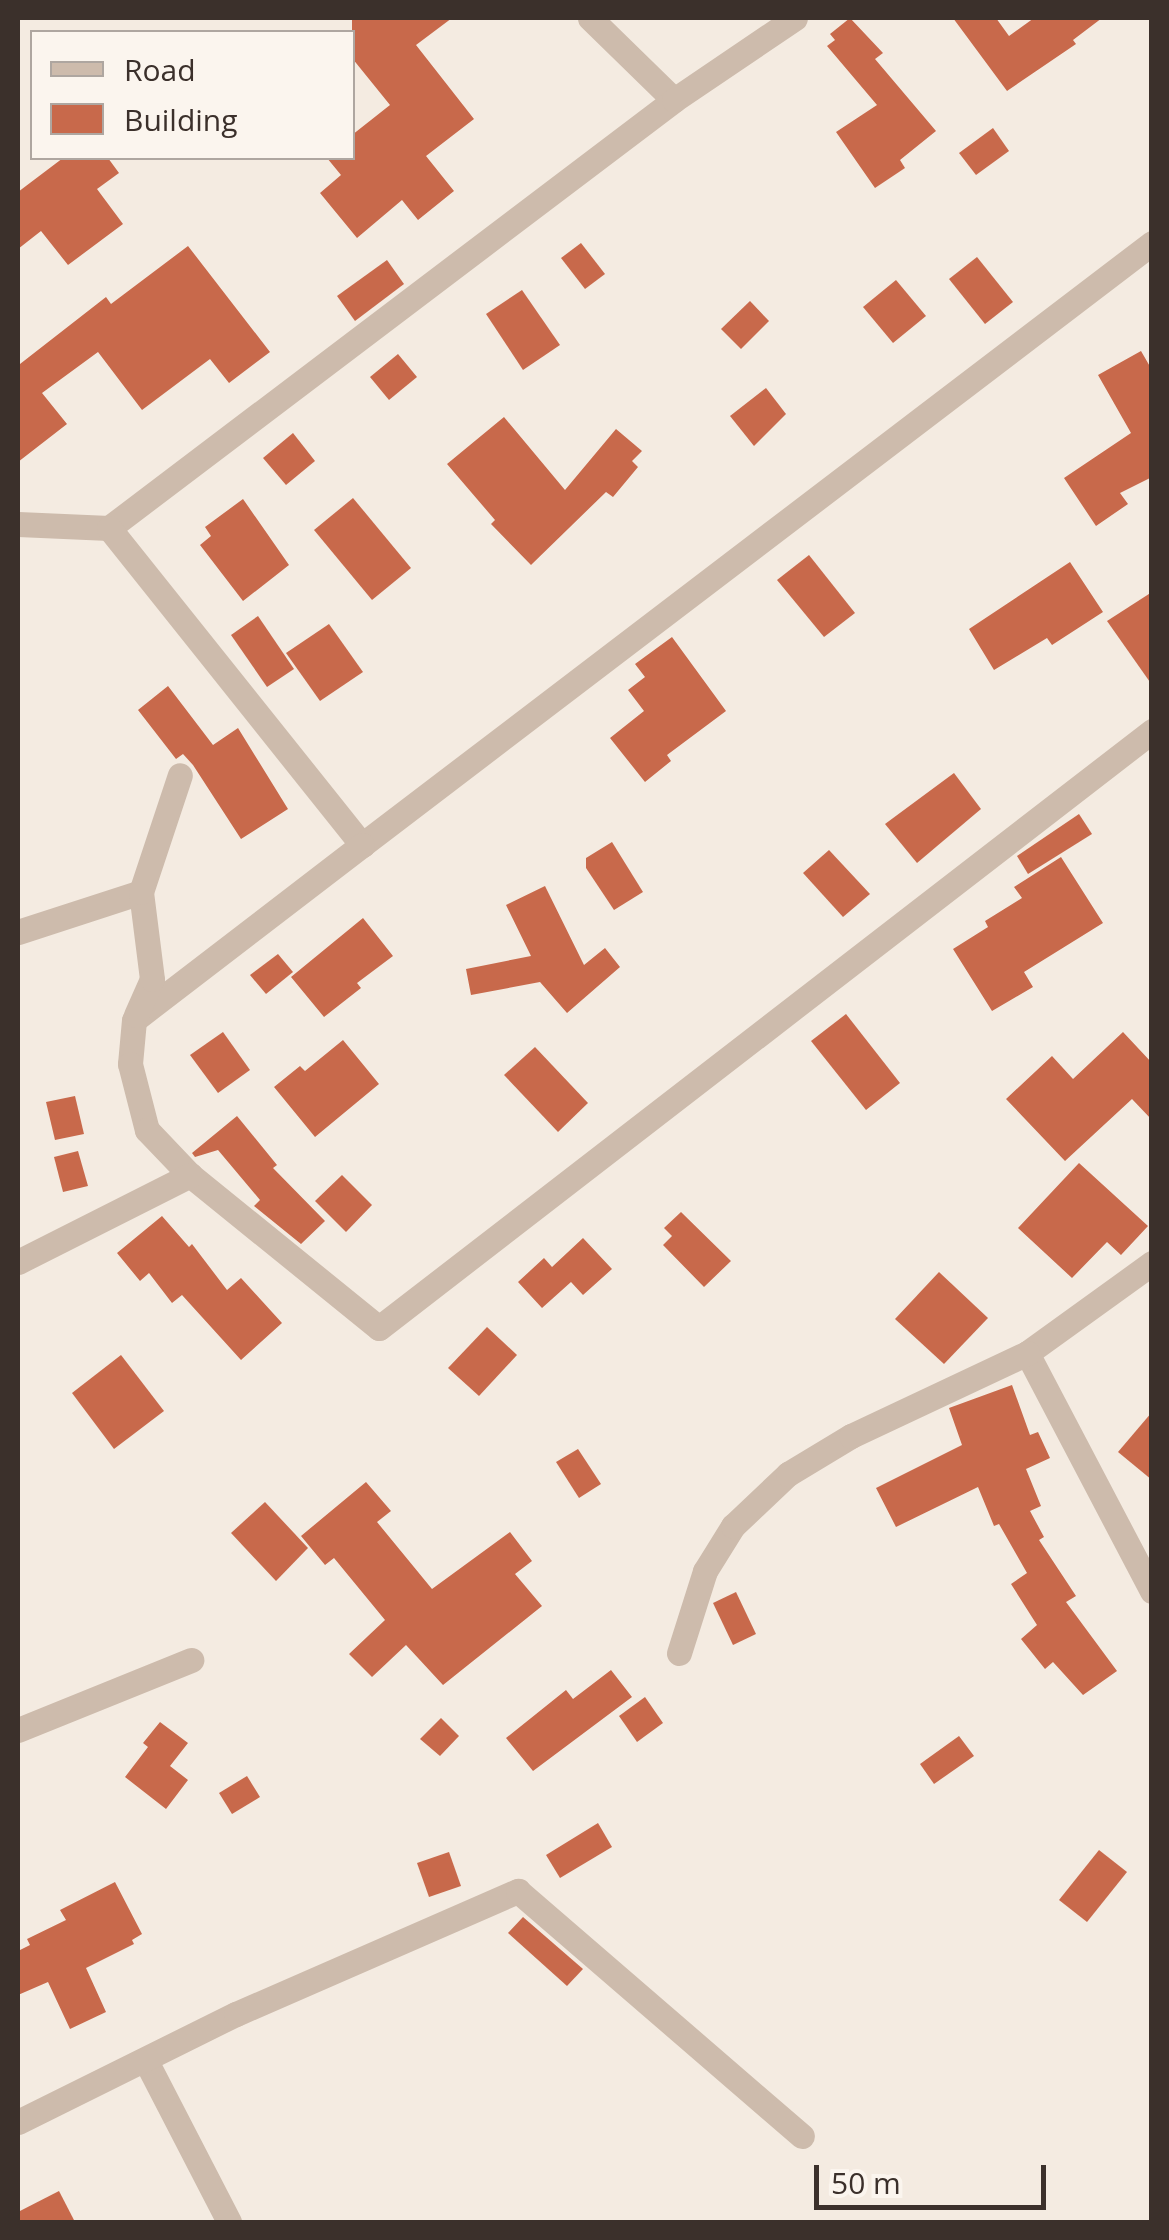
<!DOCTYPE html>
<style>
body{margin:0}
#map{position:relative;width:1169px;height:2240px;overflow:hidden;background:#f4ebe1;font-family:"Open Sans",sans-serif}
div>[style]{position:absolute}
.building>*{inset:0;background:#c8694b}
.minor>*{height:25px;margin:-12.5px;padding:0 12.5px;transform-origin:12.5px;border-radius:12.5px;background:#cdbbac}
span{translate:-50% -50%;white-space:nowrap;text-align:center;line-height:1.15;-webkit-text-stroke:8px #fbf5ee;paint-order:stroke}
.frame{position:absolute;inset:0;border:20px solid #3b302b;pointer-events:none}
.legend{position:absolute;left:30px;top:30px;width:325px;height:130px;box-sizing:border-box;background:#fbf5ee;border:2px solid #aea6a0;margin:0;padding:12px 18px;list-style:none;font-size:30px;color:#3b302b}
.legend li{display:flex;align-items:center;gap:20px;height:50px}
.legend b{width:50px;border:2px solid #aea6a0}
.scale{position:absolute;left:814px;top:2165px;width:232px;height:45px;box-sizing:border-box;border:5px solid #3b302b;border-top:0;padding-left:12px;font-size:30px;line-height:35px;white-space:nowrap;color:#3b302b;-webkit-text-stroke:8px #fbf5ee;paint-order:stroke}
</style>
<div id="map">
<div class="building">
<div style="clip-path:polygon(352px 18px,452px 18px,416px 45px,474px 119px,426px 156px,454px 191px,418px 220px,402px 200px,357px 238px,320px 193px,341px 175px,327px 158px,352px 158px,352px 135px,390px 105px,352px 58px)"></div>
<div style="clip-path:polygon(850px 18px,883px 53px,875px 59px,936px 131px,900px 160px,905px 168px,875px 188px,836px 132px,877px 105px,827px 46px,835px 40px,830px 34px)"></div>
<div style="clip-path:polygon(953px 18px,996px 18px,1009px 36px,1034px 18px,1102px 18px,1073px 40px,1076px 44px,1007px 91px)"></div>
<div style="clip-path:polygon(993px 128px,1009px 151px,976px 175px,959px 153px)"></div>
<div style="clip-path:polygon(63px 158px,108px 158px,119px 173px,97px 189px,123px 224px,68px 265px,41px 231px,18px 249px,18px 192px)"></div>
<div style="clip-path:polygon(581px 243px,605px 274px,585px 289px,561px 258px)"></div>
<div style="clip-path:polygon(188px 246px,270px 352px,229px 383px,210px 359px,142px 410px,98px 352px,42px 393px,67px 424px,18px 462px,18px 360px,20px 364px,106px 297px,111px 304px)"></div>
<div style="clip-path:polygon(977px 257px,1013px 302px,985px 324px,949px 279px)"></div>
<div style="clip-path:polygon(387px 260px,404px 284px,355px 321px,337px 296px)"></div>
<div style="clip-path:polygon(896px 280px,926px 316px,893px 343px,863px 307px)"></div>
<div style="clip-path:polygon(522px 290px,560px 345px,523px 370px,486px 314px)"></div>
<div style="clip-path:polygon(750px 301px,769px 321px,741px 349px,721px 329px)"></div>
<div style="clip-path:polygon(1141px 351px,1152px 370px,1152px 477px,1120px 493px,1128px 504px,1096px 526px,1064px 478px,1131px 433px,1098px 375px)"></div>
<div style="clip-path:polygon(398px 354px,417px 377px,389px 400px,370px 377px)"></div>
<div style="clip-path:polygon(766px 388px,786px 414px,754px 446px,730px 416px)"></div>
<div style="clip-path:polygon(504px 417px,565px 490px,616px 429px,642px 451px,632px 461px,638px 467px,613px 497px,606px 492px,531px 565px,491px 524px,495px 520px,447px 464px)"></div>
<div style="clip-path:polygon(293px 433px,315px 461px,286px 485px,263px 458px)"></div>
<div style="clip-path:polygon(353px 498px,411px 568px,372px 600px,314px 530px)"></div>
<div style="clip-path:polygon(243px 499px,289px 565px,243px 601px,200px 545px,211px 536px,205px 527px)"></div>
<div style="clip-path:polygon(809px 555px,855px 613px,824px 637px,777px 580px)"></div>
<div style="clip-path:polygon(1070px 562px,1103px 612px,1052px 645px,1047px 638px,994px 670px,969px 629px)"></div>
<div style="clip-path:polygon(1152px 592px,1152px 685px,1107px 621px)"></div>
<div style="clip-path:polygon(258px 616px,294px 669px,267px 687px,231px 635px)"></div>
<div style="clip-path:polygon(329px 624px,363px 672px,320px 701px,286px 653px)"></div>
<div style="clip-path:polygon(672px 637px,726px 711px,667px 755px,671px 761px,645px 782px,610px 738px,644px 711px,628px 690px,645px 677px,635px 664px)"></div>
<div style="clip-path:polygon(168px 686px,213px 745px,238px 728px,288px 809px,241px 839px,193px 765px,183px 754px,176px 759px,138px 710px)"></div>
<div style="clip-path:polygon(954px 773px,981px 809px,917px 863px,885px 824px)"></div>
<div style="clip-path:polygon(1079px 814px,1092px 834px,1028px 874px,1017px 856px)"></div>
<div style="clip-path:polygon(612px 842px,643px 892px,614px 910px,586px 868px,586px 858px)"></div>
<div style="clip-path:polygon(829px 850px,870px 894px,843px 917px,803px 873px)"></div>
<div style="clip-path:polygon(1061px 857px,1103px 923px,1024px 972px,1033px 987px,992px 1011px,953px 949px,988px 927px,985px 921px,1022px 898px,1014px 887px)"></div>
<div style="clip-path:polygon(545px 886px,584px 965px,605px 948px,620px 967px,567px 1013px,540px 982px,471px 995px,466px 969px,531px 956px,506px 905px)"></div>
<div style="clip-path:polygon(363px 918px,393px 956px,357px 983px,361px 988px,324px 1017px,291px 977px)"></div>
<div style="clip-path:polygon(278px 954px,293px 972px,266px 994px,250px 975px)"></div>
<div style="clip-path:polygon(846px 1014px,900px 1083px,866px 1110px,811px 1041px)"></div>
<div style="clip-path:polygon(223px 1032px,250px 1070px,218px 1093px,190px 1055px)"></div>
<div style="clip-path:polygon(1123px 1032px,1152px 1063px,1152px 1120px,1132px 1099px,1065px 1161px,1006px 1099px,1052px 1056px,1073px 1079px)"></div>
<div style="clip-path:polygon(343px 1040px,379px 1084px,315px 1137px,274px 1087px,300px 1066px,305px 1071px)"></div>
<div style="clip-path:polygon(535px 1047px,588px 1103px,558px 1132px,504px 1075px)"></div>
<div style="clip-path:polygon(75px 1096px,84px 1134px,55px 1140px,46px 1102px)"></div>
<div style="clip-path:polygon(237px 1116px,277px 1165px,273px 1168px,325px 1221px,301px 1244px,254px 1206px,260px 1200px,218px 1150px,195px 1157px,192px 1153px)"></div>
<div style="clip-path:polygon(78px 1151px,88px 1186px,63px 1192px,54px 1157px)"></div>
<div style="clip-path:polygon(1079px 1163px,1148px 1226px,1121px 1255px,1107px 1242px,1072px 1278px,1018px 1228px)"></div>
<div style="clip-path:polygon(342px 1175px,372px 1205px,346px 1232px,315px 1201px)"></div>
<div style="clip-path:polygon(681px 1212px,731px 1261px,704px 1287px,663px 1245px,672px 1236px,664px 1228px)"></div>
<div style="clip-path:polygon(162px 1216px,189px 1247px,192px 1244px,227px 1290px,241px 1278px,282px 1323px,241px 1360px,182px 1295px,172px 1303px,149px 1273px,140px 1281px,117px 1253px)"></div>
<div style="clip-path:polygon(583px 1238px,612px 1269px,583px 1295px,571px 1282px,542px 1308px,518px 1282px,544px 1258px,552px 1267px)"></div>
<div style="clip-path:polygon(939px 1272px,988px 1318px,944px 1364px,895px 1319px)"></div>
<div style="clip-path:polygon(487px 1327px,517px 1355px,479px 1396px,448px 1368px)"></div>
<div style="clip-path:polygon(121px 1355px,164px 1411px,114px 1449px,72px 1393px)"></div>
<div style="clip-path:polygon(1012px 1385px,1030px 1435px,1038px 1432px,1050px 1458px,1026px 1469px,1041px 1506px,1030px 1511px,1044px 1537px,1039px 1540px,1076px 1596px,1066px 1602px,1117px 1671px,1083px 1695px,1053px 1662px,1045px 1669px,1021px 1639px,1037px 1625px,1011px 1584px,1027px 1573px,999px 1524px,994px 1526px,978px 1487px,896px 1527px,876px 1488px,962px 1445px,949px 1408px)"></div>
<div style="clip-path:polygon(1152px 1412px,1152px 1480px,1118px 1452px)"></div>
<div style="clip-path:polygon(578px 1449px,601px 1484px,579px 1498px,556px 1462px)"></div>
<div style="clip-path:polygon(366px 1482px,391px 1511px,377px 1522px,432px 1589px,510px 1532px,532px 1561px,515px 1574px,542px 1606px,443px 1685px,406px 1645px,372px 1677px,349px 1654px,385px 1620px,334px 1558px,325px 1565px,301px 1536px)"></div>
<div style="clip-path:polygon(265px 1502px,308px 1548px,276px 1581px,231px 1533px)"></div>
<div style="clip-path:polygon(736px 1592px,756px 1634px,733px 1645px,713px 1603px)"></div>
<div style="clip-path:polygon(611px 1670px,632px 1697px,533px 1771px,506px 1738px,566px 1690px,573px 1699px)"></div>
<div style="clip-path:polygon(645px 1697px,663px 1723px,637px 1742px,619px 1716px)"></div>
<div style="clip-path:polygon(441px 1718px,459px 1736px,440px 1756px,420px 1739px)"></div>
<div style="clip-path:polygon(160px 1722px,188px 1743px,170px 1766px,188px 1780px,166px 1809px,125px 1777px,148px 1747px,143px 1743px)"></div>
<div style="clip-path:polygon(959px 1736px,974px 1756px,934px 1784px,920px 1764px)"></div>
<div style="clip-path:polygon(247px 1776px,260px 1797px,232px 1814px,219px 1793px)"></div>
<div style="clip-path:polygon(598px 1823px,612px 1847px,560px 1878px,546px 1855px)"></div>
<div style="clip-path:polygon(1099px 1850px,1127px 1872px,1087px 1922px,1059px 1900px)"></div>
<div style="clip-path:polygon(449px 1852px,461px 1886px,429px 1897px,417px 1863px)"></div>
<div style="clip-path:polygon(115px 1882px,142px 1934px,132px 1940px,134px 1944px,86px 1968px,106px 2012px,70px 2029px,48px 1982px,18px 1995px,18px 1951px,30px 1945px,27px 1939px,66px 1920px,60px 1910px)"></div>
<div style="clip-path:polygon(523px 1917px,583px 1969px,567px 1986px,508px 1933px)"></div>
<div style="clip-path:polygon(59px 2191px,75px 2222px,18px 2222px,18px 2212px)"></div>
</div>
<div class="minor">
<div style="left:590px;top:18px;width:117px;rotate:44.3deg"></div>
<div style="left:18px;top:524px;width:91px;rotate:2.5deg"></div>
<div style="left:109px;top:528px;width:709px;rotate:-37.14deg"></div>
<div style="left:674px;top:100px;width:146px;rotate:-34.1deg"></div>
<div style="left:109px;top:528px;width:406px;rotate:51.4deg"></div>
<div style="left:362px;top:845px;width:993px;rotate:-37.31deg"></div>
<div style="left:362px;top:845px;width:287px;rotate:142.5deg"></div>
<div style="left:134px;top:1020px;width:44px;rotate:95.2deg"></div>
<div style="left:130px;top:1064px;width:68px;rotate:75.6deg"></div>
<div style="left:147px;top:1130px;width:62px;rotate:46.3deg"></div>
<div style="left:190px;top:1175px;width:243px;rotate:39deg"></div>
<div style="left:379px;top:1328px;width:977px;rotate:-37.68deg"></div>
<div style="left:18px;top:932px;width:129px;rotate:-18deg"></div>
<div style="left:136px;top:1015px;width:39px;rotate:-66deg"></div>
<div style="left:152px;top:979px;width:88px;rotate:-97.2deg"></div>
<div style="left:141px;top:892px;width:123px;rotate:-71.6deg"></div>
<div style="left:18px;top:1262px;width:193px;rotate:-26.8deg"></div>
<div style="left:1152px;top:1263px;width:154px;rotate:144.2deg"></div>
<div style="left:1027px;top:1353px;width:269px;rotate:62.3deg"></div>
<div style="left:679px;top:1653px;width:86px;rotate:-72.4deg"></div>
<div style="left:705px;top:1571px;width:53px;rotate:-58.1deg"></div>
<div style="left:733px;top:1526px;width:76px;rotate:-43.4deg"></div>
<div style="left:788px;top:1474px;width:74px;rotate:-31.1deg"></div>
<div style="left:851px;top:1436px;width:195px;rotate:-25.2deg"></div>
<div style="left:18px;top:1730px;width:187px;rotate:-22deg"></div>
<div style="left:146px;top:2061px;width:181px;rotate:62.7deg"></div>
<div style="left:18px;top:2122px;width:243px;rotate:-26.4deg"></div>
<div style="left:236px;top:2014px;width:308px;rotate:-23.6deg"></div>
<div style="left:518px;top:1891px;width:375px;rotate:40.8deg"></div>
</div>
<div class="frame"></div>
<ul class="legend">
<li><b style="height:12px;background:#cdbbac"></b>Road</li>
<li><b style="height:28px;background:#c8694b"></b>Building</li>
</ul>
<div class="scale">50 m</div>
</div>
